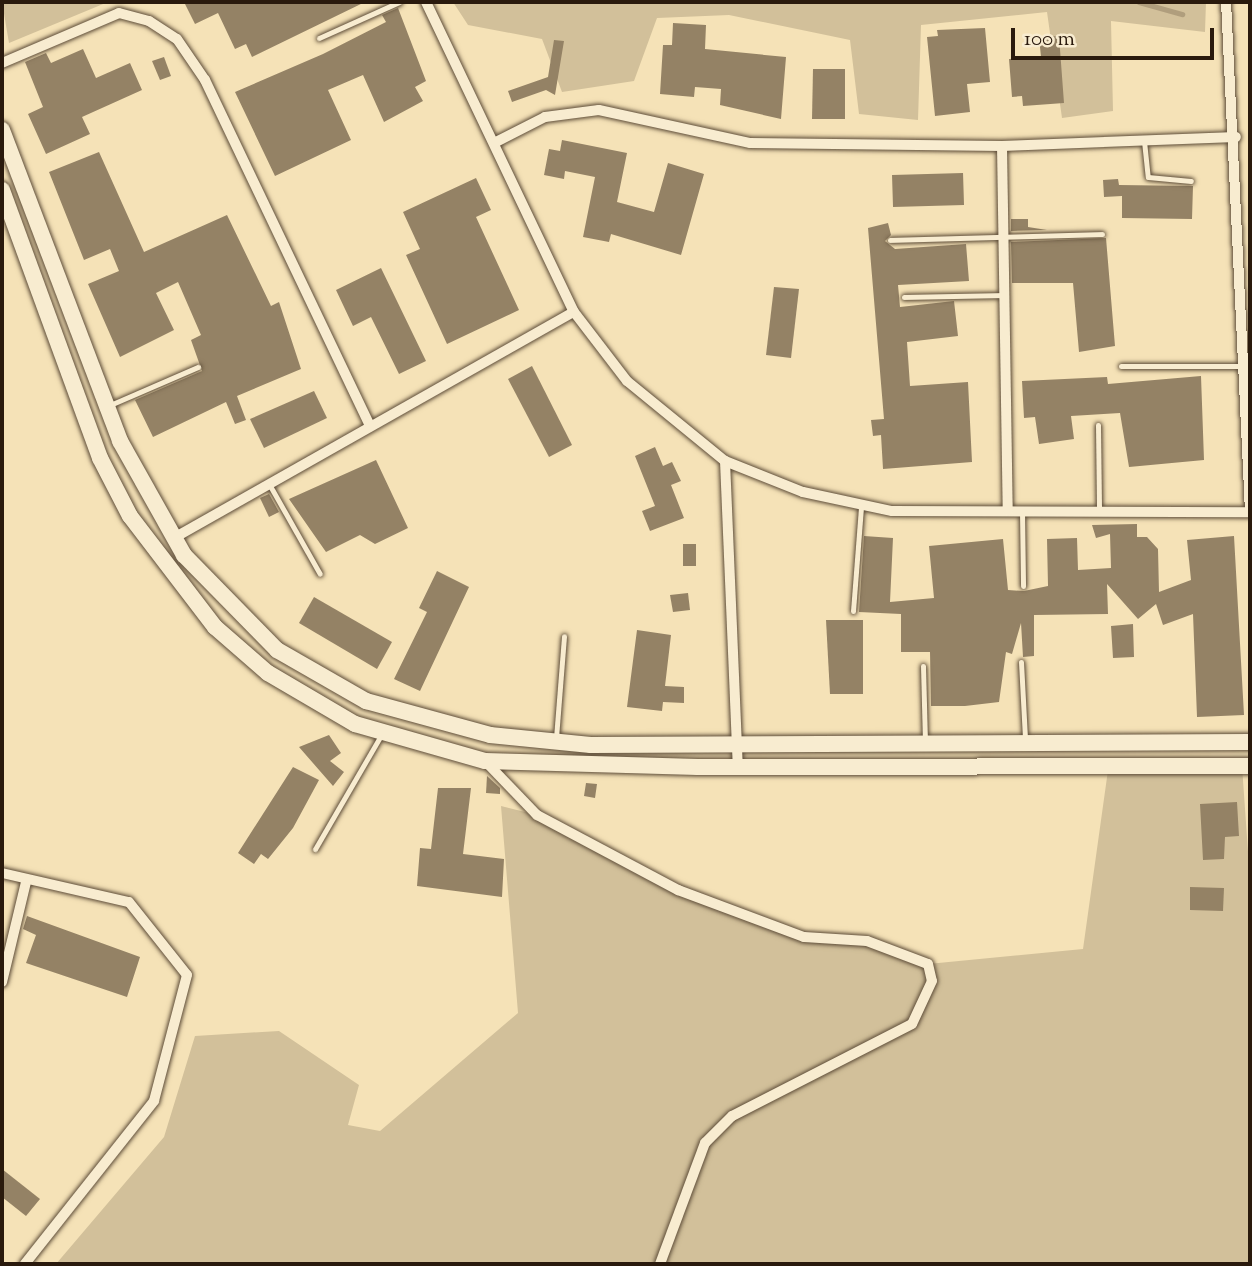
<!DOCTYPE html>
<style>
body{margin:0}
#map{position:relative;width:1252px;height:1266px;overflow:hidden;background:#f5e2b7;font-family:"Sorts Mill Goudy",serif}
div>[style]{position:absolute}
.green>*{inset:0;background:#d2c09a}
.stream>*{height:4.5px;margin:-2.25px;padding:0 2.25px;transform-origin:2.25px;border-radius:2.25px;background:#b09e7d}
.building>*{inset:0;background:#948265}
.roads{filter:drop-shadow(0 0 2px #5d4c38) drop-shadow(0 0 2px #5d4c38)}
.lane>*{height:5px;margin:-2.5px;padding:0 2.5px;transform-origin:2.5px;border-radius:2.5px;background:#f8ecd0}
.street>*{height:10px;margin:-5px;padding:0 5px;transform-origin:5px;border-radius:5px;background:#f8ecd0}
.secondary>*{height:16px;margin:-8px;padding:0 8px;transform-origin:8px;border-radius:8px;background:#f8ecd0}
span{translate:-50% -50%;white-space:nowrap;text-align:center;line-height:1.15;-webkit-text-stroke:5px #f8ecd0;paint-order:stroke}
.frame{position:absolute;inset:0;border:4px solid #2a1a0d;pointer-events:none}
.scale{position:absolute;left:1011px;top:28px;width:203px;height:32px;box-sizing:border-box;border:4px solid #2a1a0d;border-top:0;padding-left:9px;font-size:21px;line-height:24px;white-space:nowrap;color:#2a1a0d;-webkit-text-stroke:5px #f8ecd0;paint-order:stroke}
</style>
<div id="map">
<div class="green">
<div style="clip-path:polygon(2px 2px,108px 2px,9px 43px)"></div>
<div style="clip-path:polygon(453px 2px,1206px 2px,1205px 32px,1111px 21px,1113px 111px,1062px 118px,1047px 12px,921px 25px,918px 120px,859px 114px,850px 40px,729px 15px,657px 18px,634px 81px,562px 92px,542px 39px,468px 25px)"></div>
<div style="clip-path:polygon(1109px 763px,1242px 766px,1250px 880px,1250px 1264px,56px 1264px,164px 1137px,195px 1036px,279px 1031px,359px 1085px,348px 1125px,380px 1131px,518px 1013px,501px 806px,537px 815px,678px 890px,804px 937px,867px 941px,928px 964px,1083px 949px)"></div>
</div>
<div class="stream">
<div style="left:1139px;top:2px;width:45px;rotate:15.6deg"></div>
</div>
<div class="building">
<div style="clip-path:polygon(184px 2px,365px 2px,252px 57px,246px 44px,235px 49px,218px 13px,195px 24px)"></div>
<div style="clip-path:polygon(398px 8px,426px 81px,415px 87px,423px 101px,384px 122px,363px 75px,328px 90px,351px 140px,275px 176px,235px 92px,323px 54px,386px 22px,382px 15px)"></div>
<div style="clip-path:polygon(673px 23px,706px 25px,705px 49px,786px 57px,781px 119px,720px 105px,721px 89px,695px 87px,694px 97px,660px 94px,663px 45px,672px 45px)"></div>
<div style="clip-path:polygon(985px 28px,990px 82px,967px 84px,970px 112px,935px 116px,927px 37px,938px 36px,937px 30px)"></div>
<div style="clip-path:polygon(1059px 36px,1064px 103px,1023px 106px,1022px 96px,1012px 97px,1009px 59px,1041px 57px,1039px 37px)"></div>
<div style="clip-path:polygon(554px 40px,564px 41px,555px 95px,546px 90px,512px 102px,508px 91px,548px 77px)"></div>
<div style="clip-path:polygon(83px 49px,96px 78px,130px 63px,142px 90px,82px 117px,90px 134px,46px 154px,28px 114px,43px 107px,25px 62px,46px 53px,51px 63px)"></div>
<div style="clip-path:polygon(164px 57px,171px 76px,160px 80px,152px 61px)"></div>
<div style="clip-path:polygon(813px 69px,845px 69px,845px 119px,812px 119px)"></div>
<div style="clip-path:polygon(562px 140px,627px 153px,617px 202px,654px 212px,668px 163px,704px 174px,681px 255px,611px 234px,609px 242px,583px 237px,595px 177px,565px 171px,564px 179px,544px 175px,549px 149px,560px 151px)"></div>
<div style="clip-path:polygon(99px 152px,144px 252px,227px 215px,271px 306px,279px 302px,301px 369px,237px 396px,246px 420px,235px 424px,226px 402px,153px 437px,135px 400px,202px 371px,191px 340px,201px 335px,178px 282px,156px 293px,174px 330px,120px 357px,88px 284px,119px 271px,110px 249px,84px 260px,49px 172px)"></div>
<div style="clip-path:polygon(963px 173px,964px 205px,893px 207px,892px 175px)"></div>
<div style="clip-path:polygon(476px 178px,491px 210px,476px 217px,519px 310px,447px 344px,406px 255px,420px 249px,403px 212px)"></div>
<div style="clip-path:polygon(1118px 179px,1119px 185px,1193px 186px,1192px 219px,1122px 218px,1122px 196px,1104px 197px,1103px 180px)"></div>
<div style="clip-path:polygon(1011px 219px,1028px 219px,1028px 227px,1047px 230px,1011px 231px)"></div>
<div style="clip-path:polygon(888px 223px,891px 235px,885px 241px,895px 249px,966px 244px,969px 281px,898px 285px,900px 307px,954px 301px,958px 336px,907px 342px,910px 386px,968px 382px,972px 462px,883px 469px,881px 435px,873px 436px,871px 420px,884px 419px,868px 228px)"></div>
<div style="clip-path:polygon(1106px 238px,1115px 346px,1079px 352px,1073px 283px,1012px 283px,1011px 242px)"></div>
<div style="clip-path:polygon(381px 268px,426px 361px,399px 374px,371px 317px,353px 326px,336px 290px)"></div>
<div style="clip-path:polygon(774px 287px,799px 289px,791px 358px,766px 355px)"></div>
<div style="clip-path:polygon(532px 366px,572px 445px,549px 457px,508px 379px)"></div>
<div style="clip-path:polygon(1201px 376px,1204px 460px,1129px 467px,1120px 413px,1071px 416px,1074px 439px,1039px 444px,1035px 417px,1024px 418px,1022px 381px,1107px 377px,1108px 384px)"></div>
<div style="clip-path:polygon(314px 391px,327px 418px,264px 448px,250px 419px)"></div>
<div style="clip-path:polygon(655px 447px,663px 466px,672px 462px,681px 481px,671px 485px,684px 518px,650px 531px,642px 511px,655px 506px,635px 456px)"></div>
<div style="clip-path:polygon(376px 460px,408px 528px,375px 544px,360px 535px,326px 552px,289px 499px)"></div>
<div style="clip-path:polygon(269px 494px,279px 512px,269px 517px,260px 498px)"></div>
<div style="clip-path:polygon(1137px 524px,1137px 537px,1147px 537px,1158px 549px,1159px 592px,1191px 580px,1187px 540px,1234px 536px,1244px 715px,1197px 717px,1193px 614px,1163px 625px,1156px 604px,1138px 619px,1107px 584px,1108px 614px,1034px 615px,1034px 656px,1023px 657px,1021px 623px,1012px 654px,1006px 652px,999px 702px,965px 706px,931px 706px,930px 652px,901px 652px,901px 614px,859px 612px,864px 536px,893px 538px,890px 602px,934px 598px,929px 546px,1003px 539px,1008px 590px,1024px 591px,1048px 586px,1047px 539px,1077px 538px,1078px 570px,1111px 568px,1110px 534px,1096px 538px,1092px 525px)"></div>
<div style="clip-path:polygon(683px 544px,696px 544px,696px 566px,683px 566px)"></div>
<div style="clip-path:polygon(437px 571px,469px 587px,420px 691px,394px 679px,427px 612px,419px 608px)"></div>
<div style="clip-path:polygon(688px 593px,690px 610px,673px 612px,670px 595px)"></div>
<div style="clip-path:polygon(314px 597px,392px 642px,377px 669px,299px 623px)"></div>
<div style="clip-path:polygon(826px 620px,863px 620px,863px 694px,830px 694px)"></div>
<div style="clip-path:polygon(1133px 624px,1134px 657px,1113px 658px,1111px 626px)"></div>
<div style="clip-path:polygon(637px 630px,671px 635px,665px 686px,684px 687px,684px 703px,663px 702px,662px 711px,627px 707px)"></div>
<div style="clip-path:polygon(329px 735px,341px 753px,330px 761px,344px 772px,333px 786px,299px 747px)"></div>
<div style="clip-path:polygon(293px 767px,319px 780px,293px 828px,268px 859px,261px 854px,254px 864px,238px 853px)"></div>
<div style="clip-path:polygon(487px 776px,500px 788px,500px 794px,486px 793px)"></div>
<div style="clip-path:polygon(586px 783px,597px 784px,595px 798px,584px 796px)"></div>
<div style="clip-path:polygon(438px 788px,471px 788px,463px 854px,504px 859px,502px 897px,417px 886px,420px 848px,431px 849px)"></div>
<div style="clip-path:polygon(1237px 802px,1239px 836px,1225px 837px,1224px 859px,1203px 860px,1200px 804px)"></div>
<div style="clip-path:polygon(1190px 887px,1224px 888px,1223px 911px,1190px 910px)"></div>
<div style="clip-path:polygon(27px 916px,140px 957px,127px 997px,26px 963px,36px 935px,23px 929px)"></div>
<div style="clip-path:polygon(2px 1169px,40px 1199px,26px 1216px,2px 1197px)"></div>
</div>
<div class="roads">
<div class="lane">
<div style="left:319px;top:38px;width:88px;rotate:-24.2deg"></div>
<div style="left:1144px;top:141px;width:36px;rotate:84deg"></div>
<div style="left:1148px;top:177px;width:43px;rotate:5.3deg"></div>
<div style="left:890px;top:240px;width:212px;rotate:-1.6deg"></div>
<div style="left:904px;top:297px;width:100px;rotate:-1.1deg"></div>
<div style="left:1121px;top:366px;width:124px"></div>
<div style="left:110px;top:405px;width:96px;rotate:-23.4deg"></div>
<div style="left:1098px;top:425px;width:86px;rotate:89.3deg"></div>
<div style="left:269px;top:484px;width:103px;rotate:60.5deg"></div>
<div style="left:1022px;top:511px;width:75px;rotate:89.2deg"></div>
<div style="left:853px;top:611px;width:105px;rotate:-85.6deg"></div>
<div style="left:1021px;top:662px;width:77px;rotate:87deg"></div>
<div style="left:923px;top:666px;width:74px;rotate:88.5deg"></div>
<div style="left:556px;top:738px;width:102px;rotate:-85.5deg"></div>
<div style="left:315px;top:849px;width:132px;rotate:-59.9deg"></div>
</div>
<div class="street">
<div style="left:426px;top:2px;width:344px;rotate:64.5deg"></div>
<div style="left:574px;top:312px;width:87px;rotate:52.5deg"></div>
<div style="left:627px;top:381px;width:127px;rotate:39.2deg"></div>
<div style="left:725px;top:461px;width:84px;rotate:21.7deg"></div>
<div style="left:803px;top:492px;width:91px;rotate:12.1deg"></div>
<div style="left:892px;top:511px;width:358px;rotate:0.2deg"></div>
<div style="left:1250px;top:512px;width:511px;rotate:-92.69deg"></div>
<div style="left:2px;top:63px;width:127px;rotate:-23.1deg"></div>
<div style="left:119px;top:13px;width:31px;rotate:15deg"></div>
<div style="left:149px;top:21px;width:33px;rotate:33deg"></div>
<div style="left:177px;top:39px;width:50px;rotate:55.7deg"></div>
<div style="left:205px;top:80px;width:383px;rotate:64.5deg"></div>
<div style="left:494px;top:143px;width:57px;rotate:-27deg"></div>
<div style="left:545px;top:117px;width:54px;rotate:-7.4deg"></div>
<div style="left:599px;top:110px;width:155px;rotate:12.3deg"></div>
<div style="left:750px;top:143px;width:252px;rotate:0.7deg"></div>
<div style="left:1002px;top:146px;width:234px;rotate:-2.2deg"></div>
<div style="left:1002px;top:146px;width:365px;rotate:89.1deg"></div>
<div style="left:725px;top:461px;width:305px;rotate:87.6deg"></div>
<div style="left:174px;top:538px;width:459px;rotate:-29.5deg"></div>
<div style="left:485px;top:761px;width:75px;rotate:46.1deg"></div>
<div style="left:537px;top:815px;width:160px;rotate:28deg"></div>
<div style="left:678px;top:890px;width:134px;rotate:20.5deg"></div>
<div style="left:804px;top:937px;width:63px;rotate:3.6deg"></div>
<div style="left:867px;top:941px;width:65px;rotate:20.7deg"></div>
<div style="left:928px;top:964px;width:17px;rotate:77deg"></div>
<div style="left:932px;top:981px;width:47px;rotate:114.9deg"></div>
<div style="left:912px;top:1024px;width:202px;rotate:152.9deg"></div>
<div style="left:732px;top:1116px;width:38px;rotate:135deg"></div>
<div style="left:705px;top:1143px;width:129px;rotate:110.4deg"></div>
<div style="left:2px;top:873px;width:130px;rotate:12.9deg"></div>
<div style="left:129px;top:902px;width:93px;rotate:51.5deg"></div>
<div style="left:187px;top:975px;width:130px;rotate:104.7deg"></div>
<div style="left:154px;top:1101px;width:208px;rotate:128.4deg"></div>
<div style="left:2px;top:982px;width:103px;rotate:-76.5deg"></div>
</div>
<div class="secondary">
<div style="left:2px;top:130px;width:333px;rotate:69.2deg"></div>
<div style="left:120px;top:441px;width:131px;rotate:60.7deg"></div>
<div style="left:184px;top:555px;width:133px;rotate:45.6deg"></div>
<div style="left:277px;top:650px;width:103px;rotate:29.8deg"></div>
<div style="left:366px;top:701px;width:129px;rotate:15.3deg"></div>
<div style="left:490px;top:735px;width:101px;rotate:5.7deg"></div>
<div style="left:591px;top:745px;width:659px;rotate:-0.26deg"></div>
<div style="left:2px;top:190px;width:285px;rotate:69.9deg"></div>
<div style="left:100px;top:458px;width:65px;rotate:62.7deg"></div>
<div style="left:130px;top:516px;width:140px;rotate:52.6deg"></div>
<div style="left:215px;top:627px;width:70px;rotate:41deg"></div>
<div style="left:268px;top:673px;width:101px;rotate:30.4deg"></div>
<div style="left:355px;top:724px;width:135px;rotate:15.9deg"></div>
<div style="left:485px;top:761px;width:213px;rotate:1.6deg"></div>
<div style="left:698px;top:767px;width:552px;rotate:-0.1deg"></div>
</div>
</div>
<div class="frame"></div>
<div class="scale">100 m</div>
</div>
